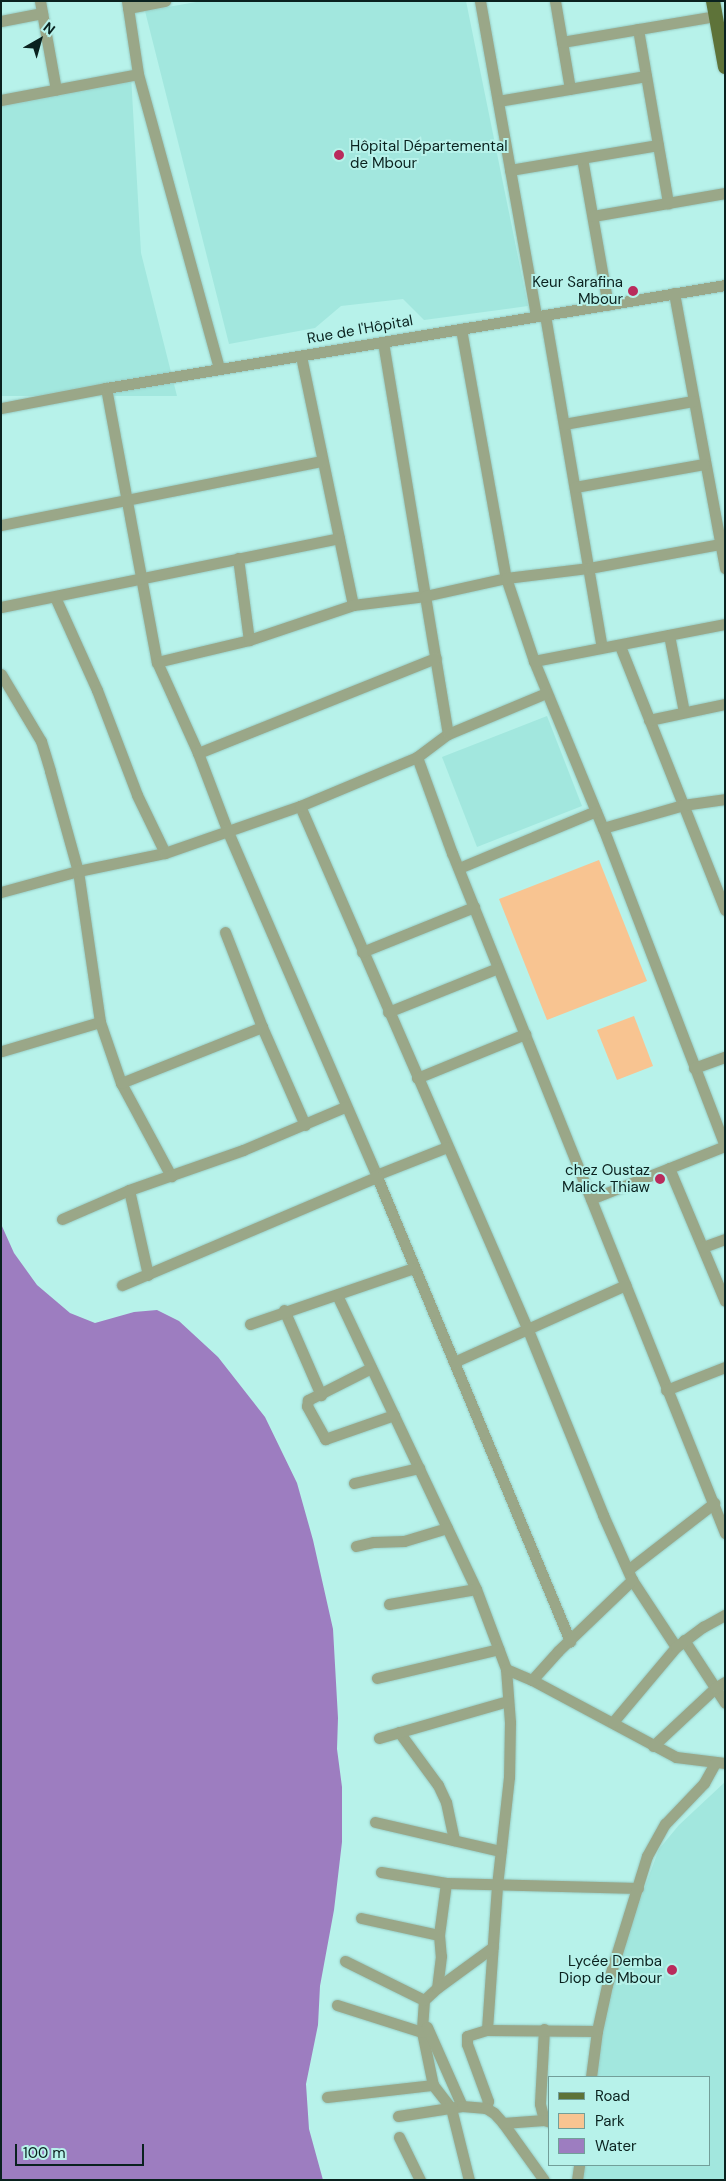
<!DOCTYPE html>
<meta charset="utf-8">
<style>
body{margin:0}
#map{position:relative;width:726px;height:2181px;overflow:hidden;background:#b7f2ea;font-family:"DM Sans",sans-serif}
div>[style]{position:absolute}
.built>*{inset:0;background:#a2e7de}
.green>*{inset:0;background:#f8c491}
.water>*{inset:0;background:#9d7dc0}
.roads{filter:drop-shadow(0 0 1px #98cdc5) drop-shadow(0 0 1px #98cdc5)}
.minor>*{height:11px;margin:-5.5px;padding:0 5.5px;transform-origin:5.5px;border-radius:5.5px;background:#9aa788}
.major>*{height:14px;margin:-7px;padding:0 7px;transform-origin:7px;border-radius:7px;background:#5e7339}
.dots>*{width:14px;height:14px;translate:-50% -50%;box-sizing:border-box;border:2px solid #b7f2ea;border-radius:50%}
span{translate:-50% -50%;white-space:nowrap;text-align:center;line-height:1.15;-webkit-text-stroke:4px #b7f2ea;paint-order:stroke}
.poi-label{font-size:15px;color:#0a221f}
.left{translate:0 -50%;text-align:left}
.right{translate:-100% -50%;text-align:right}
.street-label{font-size:15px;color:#0a221f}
.frame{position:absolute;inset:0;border:2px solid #0a221f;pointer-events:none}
.legend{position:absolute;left:548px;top:2076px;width:162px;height:90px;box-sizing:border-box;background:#b7f2ea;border:1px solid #729f99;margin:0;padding:6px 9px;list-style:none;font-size:15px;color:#0a221f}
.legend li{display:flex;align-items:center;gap:10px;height:25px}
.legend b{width:25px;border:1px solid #729f99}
.north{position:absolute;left:15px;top:15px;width:50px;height:50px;-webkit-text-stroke:4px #b7f2ea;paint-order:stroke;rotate:38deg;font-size:14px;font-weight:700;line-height:20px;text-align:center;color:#0a221f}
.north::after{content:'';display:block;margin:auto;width:18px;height:22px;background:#0a221f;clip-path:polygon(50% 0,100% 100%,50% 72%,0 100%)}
.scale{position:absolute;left:15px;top:2144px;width:129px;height:22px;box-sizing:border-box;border:2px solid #0a221f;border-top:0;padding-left:6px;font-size:15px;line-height:18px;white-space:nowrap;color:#0a221f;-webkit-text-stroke:4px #b7f2ea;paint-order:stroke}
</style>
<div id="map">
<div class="built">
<div style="clip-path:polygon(202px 1px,466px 1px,528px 306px,424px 320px,403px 299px,341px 306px,315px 328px,229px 344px,145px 11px)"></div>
<div style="clip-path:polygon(131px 75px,141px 253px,177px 396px,1px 396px,1px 102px)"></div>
<div style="clip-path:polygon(547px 716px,582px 806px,477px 847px,442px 757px)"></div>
<div style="clip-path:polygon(725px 1782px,725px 2180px,583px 2180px,584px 2165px,710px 2165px,710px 2077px,593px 2077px,605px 2015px,631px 1924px,659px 1849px,679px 1825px)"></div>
</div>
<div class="green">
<div style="clip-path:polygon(599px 860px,647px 981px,547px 1020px,499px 899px)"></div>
<div style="clip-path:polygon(634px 1016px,653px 1066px,617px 1080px,597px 1030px)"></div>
</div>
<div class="water">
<div style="clip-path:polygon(1px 1224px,14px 1253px,37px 1285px,70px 1313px,95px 1323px,134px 1312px,157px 1310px,179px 1321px,218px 1357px,265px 1417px,297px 1483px,313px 1540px,333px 1629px,338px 1718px,337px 1749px,342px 1787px,342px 1842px,334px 1910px,320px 1986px,318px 2025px,306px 2084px,309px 2129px,323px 2180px,1px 2180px)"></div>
</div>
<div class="roads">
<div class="minor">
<div style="left:40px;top:1px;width:90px;rotate:79.8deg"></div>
<div style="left:127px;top:1px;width:74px;rotate:81.4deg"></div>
<div style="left:138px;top:74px;width:306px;rotate:74.6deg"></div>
<div style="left:480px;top:1px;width:320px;rotate:79.9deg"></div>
<div style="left:555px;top:1px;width:89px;rotate:80.3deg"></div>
<div style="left:128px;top:8px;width:38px;rotate:-11deg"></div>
<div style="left:1px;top:21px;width:42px;rotate:-11deg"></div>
<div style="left:638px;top:29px;width:177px;rotate:80.2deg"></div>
<div style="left:562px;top:42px;width:155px;rotate:-9.6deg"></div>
<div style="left:1px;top:100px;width:139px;rotate:-10.7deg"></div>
<div style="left:498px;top:101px;width:150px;rotate:-9.6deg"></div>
<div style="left:582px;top:158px;width:149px;rotate:80deg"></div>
<div style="left:510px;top:170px;width:150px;rotate:-9.6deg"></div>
<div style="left:593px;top:216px;width:134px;rotate:-9.9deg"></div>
<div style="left:674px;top:293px;width:280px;rotate:79.5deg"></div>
<div style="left:545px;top:315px;width:337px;rotate:80.3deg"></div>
<div style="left:461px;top:329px;width:253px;rotate:79.8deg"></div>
<div style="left:506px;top:578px;width:88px;rotate:71.4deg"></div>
<div style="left:534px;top:661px;width:181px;rotate:67.6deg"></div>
<div style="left:603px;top:828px;width:340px;rotate:69deg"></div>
<div style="left:383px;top:342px;width:397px;rotate:80.6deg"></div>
<div style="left:301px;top:356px;width:254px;rotate:78.2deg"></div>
<div style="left:106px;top:388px;width:279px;rotate:79.5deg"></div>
<div style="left:157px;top:662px;width:100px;rotate:65.7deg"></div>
<div style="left:198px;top:753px;width:85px;rotate:69.2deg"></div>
<div style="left:228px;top:832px;width:376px;rotate:66.6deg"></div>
<div style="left:377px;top:1177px;width:503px;rotate:67.42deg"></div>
<div style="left:1px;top:408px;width:107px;rotate:-10.8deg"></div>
<div style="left:106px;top:388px;width:628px;rotate:-9.45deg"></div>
<div style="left:564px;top:424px;width:131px;rotate:-10.1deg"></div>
<div style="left:575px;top:487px;width:131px;rotate:-10.1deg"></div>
<div style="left:1px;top:525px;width:327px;rotate:-11.3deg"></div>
<div style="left:238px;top:558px;width:83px;rotate:82.4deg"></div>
<div style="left:55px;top:597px;width:102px;rotate:65.7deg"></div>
<div style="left:97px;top:690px;width:112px;rotate:69.1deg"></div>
<div style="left:137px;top:795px;width:64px;rotate:64.2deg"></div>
<div style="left:1px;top:607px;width:345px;rotate:-11.5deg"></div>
<div style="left:669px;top:635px;width:78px;rotate:79deg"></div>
<div style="left:620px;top:646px;width:284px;rotate:68.3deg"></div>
<div style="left:534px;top:661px;width:195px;rotate:-11deg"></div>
<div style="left:157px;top:662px;width:95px;rotate:-13.4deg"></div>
<div style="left:249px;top:640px;width:110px;rotate:-18.6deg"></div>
<div style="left:353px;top:605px;width:73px;rotate:-7.1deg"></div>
<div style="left:425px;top:596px;width:83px;rotate:-12.5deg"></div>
<div style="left:506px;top:578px;width:84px;rotate:-6.9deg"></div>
<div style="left:589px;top:568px;width:138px;rotate:-10.4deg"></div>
<div style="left:1px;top:674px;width:78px;rotate:59.2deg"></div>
<div style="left:41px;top:741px;width:31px;rotate:73deg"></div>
<div style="left:50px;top:771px;width:104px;rotate:74.4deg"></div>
<div style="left:78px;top:871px;width:153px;rotate:81.7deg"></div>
<div style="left:100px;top:1022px;width:65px;rotate:71deg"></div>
<div style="left:121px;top:1083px;width:106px;rotate:61.7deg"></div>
<div style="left:649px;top:720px;width:78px;rotate:-11.9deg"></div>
<div style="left:198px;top:753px;width:256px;rotate:-21.8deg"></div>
<div style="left:417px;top:757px;width:102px;rotate:70deg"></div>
<div style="left:452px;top:853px;width:733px;rotate:68.13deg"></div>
<div style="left:300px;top:806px;width:571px;rotate:66.49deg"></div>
<div style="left:528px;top:1330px;width:200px;rotate:67.9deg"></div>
<div style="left:603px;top:1515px;width:71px;rotate:66deg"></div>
<div style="left:632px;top:1580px;width:80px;rotate:56.7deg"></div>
<div style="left:603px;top:828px;width:83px;rotate:-16deg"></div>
<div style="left:683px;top:805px;width:42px;rotate:-8.1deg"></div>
<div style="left:459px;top:868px;width:148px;rotate:-22.6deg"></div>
<div style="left:1px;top:892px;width:80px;rotate:-15.3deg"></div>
<div style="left:78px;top:871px;width:89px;rotate:-11.7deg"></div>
<div style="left:165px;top:853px;width:143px;rotate:-19.2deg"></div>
<div style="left:300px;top:806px;width:127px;rotate:-22.7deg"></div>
<div style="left:417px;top:757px;width:39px;rotate:-37deg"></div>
<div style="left:448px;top:734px;width:106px;rotate:-22.7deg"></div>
<div style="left:225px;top:932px;width:102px;rotate:68.7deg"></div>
<div style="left:262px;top:1027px;width:107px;rotate:66.3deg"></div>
<div style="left:362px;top:952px;width:121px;rotate:-21.9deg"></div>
<div style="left:388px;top:1012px;width:118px;rotate:-21.8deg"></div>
<div style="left:2px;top:1051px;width:102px;rotate:-16.5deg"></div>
<div style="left:694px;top:1068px;width:33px;rotate:-20deg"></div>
<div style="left:417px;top:1078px;width:117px;rotate:-22.2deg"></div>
<div style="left:121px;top:1083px;width:152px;rotate:-21.7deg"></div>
<div style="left:669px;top:1168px;width:144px;rotate:67.2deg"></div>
<div style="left:376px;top:1175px;width:76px;rotate:-21.5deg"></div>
<div style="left:129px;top:1190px;width:87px;rotate:77.4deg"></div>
<div style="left:591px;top:1199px;width:144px;rotate:-21.6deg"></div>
<div style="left:62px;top:1219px;width:73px;rotate:-23.4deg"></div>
<div style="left:129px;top:1190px;width:121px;rotate:-19.3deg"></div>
<div style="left:243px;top:1150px;width:111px;rotate:-22.9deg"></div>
<div style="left:703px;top:1247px;width:23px;rotate:-20deg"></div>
<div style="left:122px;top:1285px;width:277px;rotate:-23deg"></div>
<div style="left:337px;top:1295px;width:325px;rotate:64.7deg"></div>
<div style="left:476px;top:1589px;width:85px;rotate:69.4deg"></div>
<div style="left:506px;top:1669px;width:53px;rotate:85.7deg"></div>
<div style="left:510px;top:1722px;width:55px;rotate:91deg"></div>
<div style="left:509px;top:1777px;width:110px;rotate:96.3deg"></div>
<div style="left:497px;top:1886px;width:144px;rotate:94deg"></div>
<div style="left:284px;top:1310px;width:93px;rotate:66.5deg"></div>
<div style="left:250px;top:1324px;width:173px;rotate:-18.9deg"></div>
<div style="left:454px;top:1362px;width:188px;rotate:-24.2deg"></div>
<div style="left:371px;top:1368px;width:71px;rotate:153.1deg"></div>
<div style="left:308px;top:1400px;width:6px;rotate:99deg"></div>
<div style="left:307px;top:1406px;width:38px;rotate:61deg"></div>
<div style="left:325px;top:1439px;width:73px;rotate:-19.2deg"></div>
<div style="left:666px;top:1390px;width:63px;rotate:-21.3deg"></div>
<div style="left:354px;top:1483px;width:67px;rotate:-13deg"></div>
<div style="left:356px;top:1546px;width:18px;rotate:-13deg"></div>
<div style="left:374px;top:1542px;width:30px;rotate:-2deg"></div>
<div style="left:404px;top:1541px;width:45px;rotate:-16.8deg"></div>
<div style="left:629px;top:1569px;width:108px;rotate:-37.8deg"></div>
<div style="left:389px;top:1604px;width:88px;rotate:-9.8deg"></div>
<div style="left:684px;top:1640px;width:75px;rotate:56.9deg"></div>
<div style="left:506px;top:1669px;width:28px;rotate:23deg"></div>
<div style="left:532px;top:1680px;width:163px;rotate:28.1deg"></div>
<div style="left:676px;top:1757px;width:49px;rotate:7deg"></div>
<div style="left:377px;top:1678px;width:125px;rotate:-13.4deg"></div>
<div style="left:532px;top:1680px;width:39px;rotate:-48deg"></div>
<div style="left:558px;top:1651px;width:103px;rotate:-43.8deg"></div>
<div style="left:613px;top:1722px;width:98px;rotate:-50deg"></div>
<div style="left:676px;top:1647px;width:34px;rotate:-37deg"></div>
<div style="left:703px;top:1627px;width:25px;rotate:-29deg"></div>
<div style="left:399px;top:1732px;width:66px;rotate:53.7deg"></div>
<div style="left:438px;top:1785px;width:19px;rotate:65deg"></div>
<div style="left:446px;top:1802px;width:39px;rotate:78deg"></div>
<div style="left:379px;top:1738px;width:134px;rotate:-16deg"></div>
<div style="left:653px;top:1746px;width:85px;rotate:-43.1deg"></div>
<div style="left:715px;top:1688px;width:12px;rotate:-31deg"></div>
<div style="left:375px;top:1822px;width:129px;rotate:13deg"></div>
<div style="left:381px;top:1872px;width:66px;rotate:9.6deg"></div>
<div style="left:446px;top:1883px;width:192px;rotate:1.5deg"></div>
<div style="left:446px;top:1883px;width:52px;rotate:97.7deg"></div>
<div style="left:439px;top:1935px;width:21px;rotate:85deg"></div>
<div style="left:441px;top:1956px;width:32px;rotate:97deg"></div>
<div style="left:437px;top:1988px;width:18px;rotate:137deg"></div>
<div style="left:424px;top:2000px;width:32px;rotate:94deg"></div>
<div style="left:422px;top:2032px;width:54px;rotate:78.3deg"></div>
<div style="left:433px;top:2085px;width:29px;rotate:52deg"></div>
<div style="left:451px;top:2108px;width:74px;rotate:76deg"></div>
<div style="left:361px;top:1918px;width:80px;rotate:12.3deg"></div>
<div style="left:345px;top:1961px;width:88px;rotate:26.3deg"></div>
<div style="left:437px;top:1988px;width:69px;rotate:-36.2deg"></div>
<div style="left:337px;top:2005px;width:89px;rotate:17.6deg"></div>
<div style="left:427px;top:2027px;width:86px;rotate:66.1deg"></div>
<div style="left:544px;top:2029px;width:75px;rotate:93.1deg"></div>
<div style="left:540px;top:2104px;width:16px;rotate:76deg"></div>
<div style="left:544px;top:2120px;width:6px;rotate:18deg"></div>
<div style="left:591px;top:2077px;width:46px;rotate:-82.6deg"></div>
<div style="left:597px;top:2031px;width:47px;rotate:-77.7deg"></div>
<div style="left:607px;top:1985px;width:135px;rotate:-72.8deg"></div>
<div style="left:647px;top:1856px;width:37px;rotate:-61deg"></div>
<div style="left:665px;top:1824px;width:57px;rotate:-46.4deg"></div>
<div style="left:704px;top:1783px;width:23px;rotate:-61deg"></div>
<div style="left:327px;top:2097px;width:107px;rotate:-6.5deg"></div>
<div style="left:486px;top:2108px;width:7px;rotate:-74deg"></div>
<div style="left:488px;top:2101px;width:61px;rotate:-110.2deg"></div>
<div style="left:467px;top:2044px;width:8px;rotate:-90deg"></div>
<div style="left:467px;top:2036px;width:21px;rotate:-17deg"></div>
<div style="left:487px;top:2030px;width:110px;rotate:0.5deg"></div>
<div style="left:398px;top:2116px;width:65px;rotate:-8.9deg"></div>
<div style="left:462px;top:2106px;width:24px;rotate:5deg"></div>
<div style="left:486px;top:2108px;width:9px;rotate:32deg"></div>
<div style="left:494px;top:2113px;width:13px;rotate:48deg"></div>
<div style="left:503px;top:2123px;width:70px;rotate:54.3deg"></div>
<div style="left:503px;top:2123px;width:41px;rotate:-4.2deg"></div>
<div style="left:399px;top:2137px;width:48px;rotate:64deg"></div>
<div style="left:577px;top:2180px;width:15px;rotate:-82deg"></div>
</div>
<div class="major">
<div style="left:713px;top:1px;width:67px;rotate:79.7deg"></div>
</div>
</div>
<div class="dots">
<div style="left:339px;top:155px;background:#b92b5c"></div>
<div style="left:633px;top:291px;background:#b92b5c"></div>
<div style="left:660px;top:1179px;background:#b92b5c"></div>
<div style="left:672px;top:1970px;background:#b92b5c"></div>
</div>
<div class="poi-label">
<span class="left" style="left:350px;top:155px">Hôpital Départemental<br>de Mbour</span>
<span class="right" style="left:623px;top:291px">Keur Sarafina<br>Mbour</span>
<span class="right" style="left:650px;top:1179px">chez Oustaz<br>Malick Thiaw</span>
<span class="right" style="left:662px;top:1970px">Lycée Demba<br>Diop de Mbour</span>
</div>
<div class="street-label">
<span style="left:360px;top:330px;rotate:-10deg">Rue de l'Hôpital</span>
</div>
<div class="frame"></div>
<ul class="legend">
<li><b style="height:6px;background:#5e7339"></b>Road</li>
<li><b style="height:14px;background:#f8c491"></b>Park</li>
<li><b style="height:14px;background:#9d7dc0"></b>Water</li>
</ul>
<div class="north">N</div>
<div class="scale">100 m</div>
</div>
